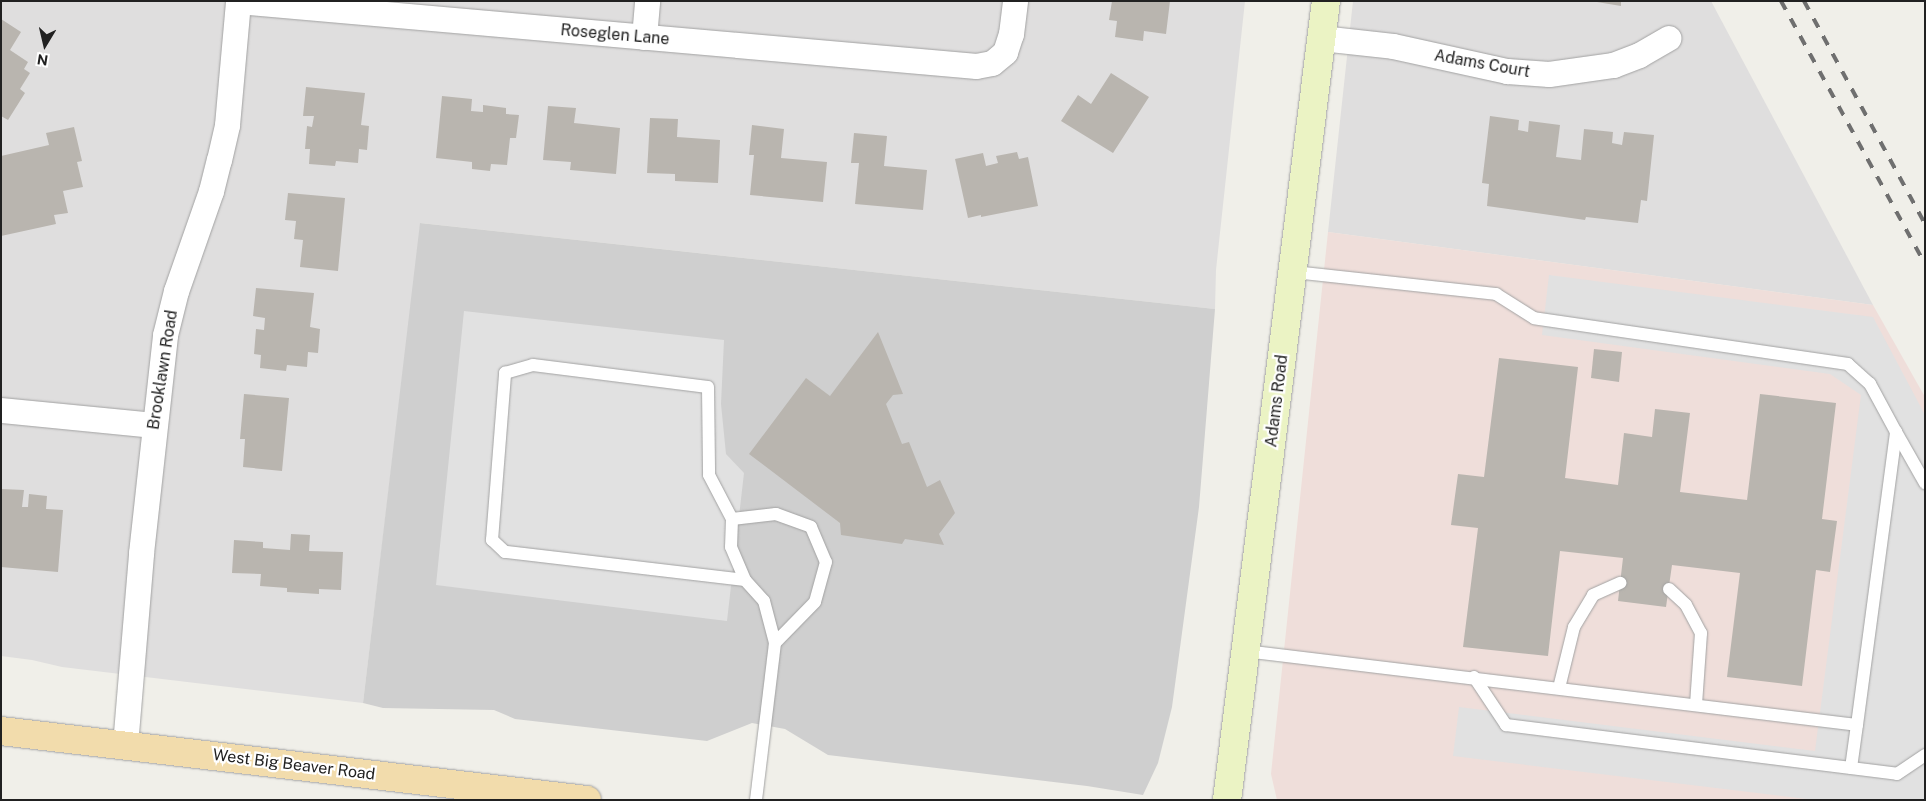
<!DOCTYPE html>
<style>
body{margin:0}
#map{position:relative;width:1926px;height:801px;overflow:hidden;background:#f0efe9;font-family:"Public Sans",sans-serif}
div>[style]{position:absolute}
.residential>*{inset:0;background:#dfdede}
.commercial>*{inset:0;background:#efdeda}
.religious>*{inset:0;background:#cfcfcf}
.parking>*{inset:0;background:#e1e1e1}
.building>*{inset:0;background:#b9b5af}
.roads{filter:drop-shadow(0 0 1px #a2a2a2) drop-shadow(0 0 1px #a2a2a2)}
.service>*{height:12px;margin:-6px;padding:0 6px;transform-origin:6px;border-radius:6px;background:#fff}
.minor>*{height:25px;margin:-12.5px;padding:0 12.5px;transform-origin:12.5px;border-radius:12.5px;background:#fff}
.secondary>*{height:28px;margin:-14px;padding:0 14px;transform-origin:14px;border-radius:14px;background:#ebf3c4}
.primary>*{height:28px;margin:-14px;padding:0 14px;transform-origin:14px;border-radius:14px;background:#f2dcac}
.rail>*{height:4px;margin-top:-2px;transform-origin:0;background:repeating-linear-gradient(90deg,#6f6f6f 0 10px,transparent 0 20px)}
span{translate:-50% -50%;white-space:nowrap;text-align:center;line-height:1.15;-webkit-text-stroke:4.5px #fff;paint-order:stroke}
.street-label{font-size:16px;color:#212121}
.frame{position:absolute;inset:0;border:2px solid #212121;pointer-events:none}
.north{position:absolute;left:20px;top:20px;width:50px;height:50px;-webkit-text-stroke:4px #fff;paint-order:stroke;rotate:189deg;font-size:14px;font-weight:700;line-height:20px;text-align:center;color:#212121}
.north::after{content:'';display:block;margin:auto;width:18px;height:22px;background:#212121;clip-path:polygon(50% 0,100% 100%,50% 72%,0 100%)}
</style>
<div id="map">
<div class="residential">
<div style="clip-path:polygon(1px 1px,1245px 1px,1216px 270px,1215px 309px,421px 223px,363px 703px,62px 667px,32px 660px,1px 656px)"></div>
<div style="clip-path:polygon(1353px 1px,1711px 1px,1873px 305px,1328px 232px)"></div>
</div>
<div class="commercial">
<div style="clip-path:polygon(1328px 232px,1873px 305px,1925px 397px,1925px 800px,1277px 800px,1271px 774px)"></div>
</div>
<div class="religious">
<div style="clip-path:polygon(420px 223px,1215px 309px,1199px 507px,1172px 707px,1158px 763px,1143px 795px,1087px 786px,828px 755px,785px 729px,752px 723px,707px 741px,515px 719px,494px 710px,383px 708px,363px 703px)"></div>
</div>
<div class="parking">
<div style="clip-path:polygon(1549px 275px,1873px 317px,1925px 415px,1925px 800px,1815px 800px,1453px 756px,1459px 707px,1815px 751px,1861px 395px,1830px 374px,1542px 335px)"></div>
<div style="clip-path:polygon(464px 311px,724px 340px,721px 404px,726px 454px,744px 473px,727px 621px,436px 585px)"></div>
</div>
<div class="building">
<div style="clip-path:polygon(1112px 1px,1170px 1px,1166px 34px,1144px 31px,1143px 41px,1115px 37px,1117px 21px,1109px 20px)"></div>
<div style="clip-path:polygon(1591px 1px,1621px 1px,1621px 6px)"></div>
<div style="clip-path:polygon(1px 19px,21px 32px,10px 50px,28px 62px,24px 69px,30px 73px,20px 89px,25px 93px,8px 120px,1px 116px)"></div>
<div style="clip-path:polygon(1111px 73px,1149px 97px,1113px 153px,1061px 121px,1078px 95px,1091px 104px)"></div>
<div style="clip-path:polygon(306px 87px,365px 93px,361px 125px,369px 126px,367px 150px,359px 149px,358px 163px,336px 161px,335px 166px,309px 164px,310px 149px,305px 149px,307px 126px,312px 127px,314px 116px,303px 116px)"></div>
<div style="clip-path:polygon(442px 96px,472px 99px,471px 111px,483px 112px,483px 105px,506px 108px,506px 114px,519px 115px,516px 138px,510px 138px,507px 165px,491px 164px,490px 171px,472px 169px,472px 162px,436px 158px)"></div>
<div style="clip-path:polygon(548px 106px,576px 108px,574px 123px,620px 128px,616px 174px,570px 170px,571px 162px,543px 160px)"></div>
<div style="clip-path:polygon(1490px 116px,1519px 120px,1518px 130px,1528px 132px,1529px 121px,1560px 125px,1556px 157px,1581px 160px,1584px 129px,1613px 132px,1612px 143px,1622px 145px,1624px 132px,1654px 135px,1647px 201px,1641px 200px,1638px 223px,1586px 217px,1585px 220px,1487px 206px,1489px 184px,1482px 183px)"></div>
<div style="clip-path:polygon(650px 118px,678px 119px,677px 137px,720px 140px,718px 183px,675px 181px,675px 174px,647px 173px)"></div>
<div style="clip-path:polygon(752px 125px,784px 129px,781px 158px,827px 162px,823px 202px,750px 195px,754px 155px,749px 155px)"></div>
<div style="clip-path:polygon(74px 127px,82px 161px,77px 162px,83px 187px,63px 191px,68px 213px,54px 215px,56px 224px,1px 236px,1px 156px,49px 145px,46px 133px)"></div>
<div style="clip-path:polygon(854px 133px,887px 136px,884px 166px,927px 170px,923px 210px,855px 204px,859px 163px,851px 163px)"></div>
<div style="clip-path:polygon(1017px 152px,1019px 159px,1028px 157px,1038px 206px,981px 217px,981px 215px,968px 218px,955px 159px,983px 153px,986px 166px,998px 163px,996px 156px)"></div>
<div style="clip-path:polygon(288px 193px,345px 198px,338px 271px,300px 267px,303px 240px,294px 239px,296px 221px,285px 220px)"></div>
<div style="clip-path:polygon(256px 288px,314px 293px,310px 327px,320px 329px,318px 353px,308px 352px,307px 367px,287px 365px,286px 371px,260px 368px,261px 355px,254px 354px,256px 329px,264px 330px,265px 318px,253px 316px)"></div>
<div style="clip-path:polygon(878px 332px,903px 394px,893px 395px,886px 404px,902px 444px,909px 442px,927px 487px,940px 480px,955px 513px,939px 534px,944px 545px,905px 539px,902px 544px,841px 535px,840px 523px,749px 454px,806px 378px,830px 396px)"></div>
<div style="clip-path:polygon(1594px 349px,1622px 352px,1619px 382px,1591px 378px)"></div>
<div style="clip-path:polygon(1499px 358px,1578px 367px,1565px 478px,1618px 485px,1624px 433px,1652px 437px,1655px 409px,1690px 413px,1680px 492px,1747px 500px,1760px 394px,1836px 403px,1822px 519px,1837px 521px,1830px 572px,1816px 570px,1802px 686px,1727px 677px,1740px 573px,1672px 565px,1666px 607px,1618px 601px,1623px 558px,1560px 551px,1548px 656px,1463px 647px,1478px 528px,1451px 525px,1458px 474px,1484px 477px)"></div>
<div style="clip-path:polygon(244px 394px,289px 398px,282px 471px,243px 467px,245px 439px,240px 439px)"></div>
<div style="clip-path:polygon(1px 489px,24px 490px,22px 507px,28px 507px,29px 494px,47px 496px,46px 509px,63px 510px,58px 572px,1px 567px)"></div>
<div style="clip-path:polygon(291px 534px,310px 535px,309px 551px,343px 552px,341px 590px,319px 589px,319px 594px,287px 592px,287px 588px,260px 586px,261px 574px,232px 573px,234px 540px,263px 542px,263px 548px,290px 550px)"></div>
</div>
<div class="roads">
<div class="service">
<div style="left:1896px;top:432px;width:59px;rotate:60.4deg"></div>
<div style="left:732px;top:519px;width:44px;rotate:-6.5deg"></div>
<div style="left:776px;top:514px;width:37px;rotate:20deg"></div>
<div style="left:811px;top:527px;width:38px;rotate:67deg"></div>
<div style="left:826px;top:562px;width:41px;rotate:105.4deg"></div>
<div style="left:815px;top:602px;width:57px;rotate:134.3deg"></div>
<div style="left:745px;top:580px;width:242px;rotate:-173.3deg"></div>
<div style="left:505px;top:552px;width:18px;rotate:-137deg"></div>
<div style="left:492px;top:540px;width:168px;rotate:-85.5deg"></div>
<div style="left:505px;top:373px;width:29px;rotate:-16deg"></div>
<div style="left:533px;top:365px;width:176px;rotate:7.2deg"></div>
<div style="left:708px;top:387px;width:88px;rotate:89.3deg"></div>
<div style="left:709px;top:475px;width:50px;rotate:62.4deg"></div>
<div style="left:732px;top:519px;width:28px;rotate:92deg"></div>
<div style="left:731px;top:547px;width:36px;rotate:67deg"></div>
<div style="left:745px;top:580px;width:28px;rotate:48deg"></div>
<div style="left:764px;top:601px;width:43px;rotate:75.3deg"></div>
<div style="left:775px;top:643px;width:158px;rotate:96.9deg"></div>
<div style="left:1669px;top:589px;width:23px;rotate:43deg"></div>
<div style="left:1686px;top:605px;width:32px;rotate:62deg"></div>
<div style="left:1701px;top:633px;width:72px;rotate:94deg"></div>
<div style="left:1245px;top:651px;width:616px;rotate:6.89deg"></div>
<div style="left:1857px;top:725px;width:296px;rotate:-82.4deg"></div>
<div style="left:1896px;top:432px;width:55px;rotate:-118.4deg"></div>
<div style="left:1870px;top:384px;width:30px;rotate:-138deg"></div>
<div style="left:1848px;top:364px;width:317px;rotate:-171.7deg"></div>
<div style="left:1534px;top:318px;width:45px;rotate:-147.7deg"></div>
<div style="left:1496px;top:294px;width:204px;rotate:-173.8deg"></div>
<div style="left:1474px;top:677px;width:58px;rotate:56.3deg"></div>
<div style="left:1506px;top:725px;width:394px;rotate:7.1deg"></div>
<div style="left:1897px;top:774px;width:34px;rotate:-34deg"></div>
<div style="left:1559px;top:688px;width:63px;rotate:-76.2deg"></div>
<div style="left:1574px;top:627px;width:37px;rotate:-59deg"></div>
<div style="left:1593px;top:595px;width:30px;rotate:-24deg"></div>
<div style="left:1851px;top:768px;width:43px;rotate:-82.1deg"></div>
</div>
<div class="minor">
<div style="left:238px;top:1px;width:741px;rotate:5.03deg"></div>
<div style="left:976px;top:66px;width:16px;rotate:-11deg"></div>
<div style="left:992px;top:63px;width:17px;rotate:-40deg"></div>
<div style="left:1005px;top:52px;width:19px;rotate:-72deg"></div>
<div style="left:1011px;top:34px;width:33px;rotate:-83deg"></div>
<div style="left:644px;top:37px;width:36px;rotate:-85deg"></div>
<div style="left:1321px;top:38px;width:72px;rotate:6.3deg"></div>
<div style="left:1393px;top:46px;width:117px;rotate:12.4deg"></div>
<div style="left:1507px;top:71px;width:42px;rotate:4.1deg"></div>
<div style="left:1549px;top:74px;width:65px;rotate:-8deg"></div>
<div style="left:1613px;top:65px;width:28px;rotate:-21deg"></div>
<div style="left:1639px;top:55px;width:34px;rotate:-30deg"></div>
<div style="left:1px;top:410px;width:154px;rotate:5.6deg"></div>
<div style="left:125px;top:745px;width:193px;rotate:-85.2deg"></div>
<div style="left:141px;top:553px;width:219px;rotate:-83.7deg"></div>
<div style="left:165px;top:335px;width:45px;rotate:-76deg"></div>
<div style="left:176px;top:291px;width:106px;rotate:-70.7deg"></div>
<div style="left:211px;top:191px;width:32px;rotate:-76deg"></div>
<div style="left:219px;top:160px;width:36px;rotate:-77deg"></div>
<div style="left:227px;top:125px;width:124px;rotate:-84.9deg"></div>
</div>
<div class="secondary">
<div style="left:1227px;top:800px;width:805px;rotate:-82.94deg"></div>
</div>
<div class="primary">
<div style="left:1px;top:731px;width:590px;rotate:6.72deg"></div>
</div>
</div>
<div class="rail">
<div style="left:1781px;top:1px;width:300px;rotate:61.3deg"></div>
<div style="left:1804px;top:1px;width:254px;rotate:61.5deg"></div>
</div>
<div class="street-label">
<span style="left:615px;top:35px;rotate:5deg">Roseglen Lane</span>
<span style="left:1482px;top:64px;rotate:10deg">Adams Court</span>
<span style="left:163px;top:370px;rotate:-81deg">Brooklawn Road</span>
<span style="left:1277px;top:401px;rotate:-83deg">Adams Road</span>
<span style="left:294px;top:765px;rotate:7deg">West Big Beaver Road</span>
</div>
<div class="frame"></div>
<div class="north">N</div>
</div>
